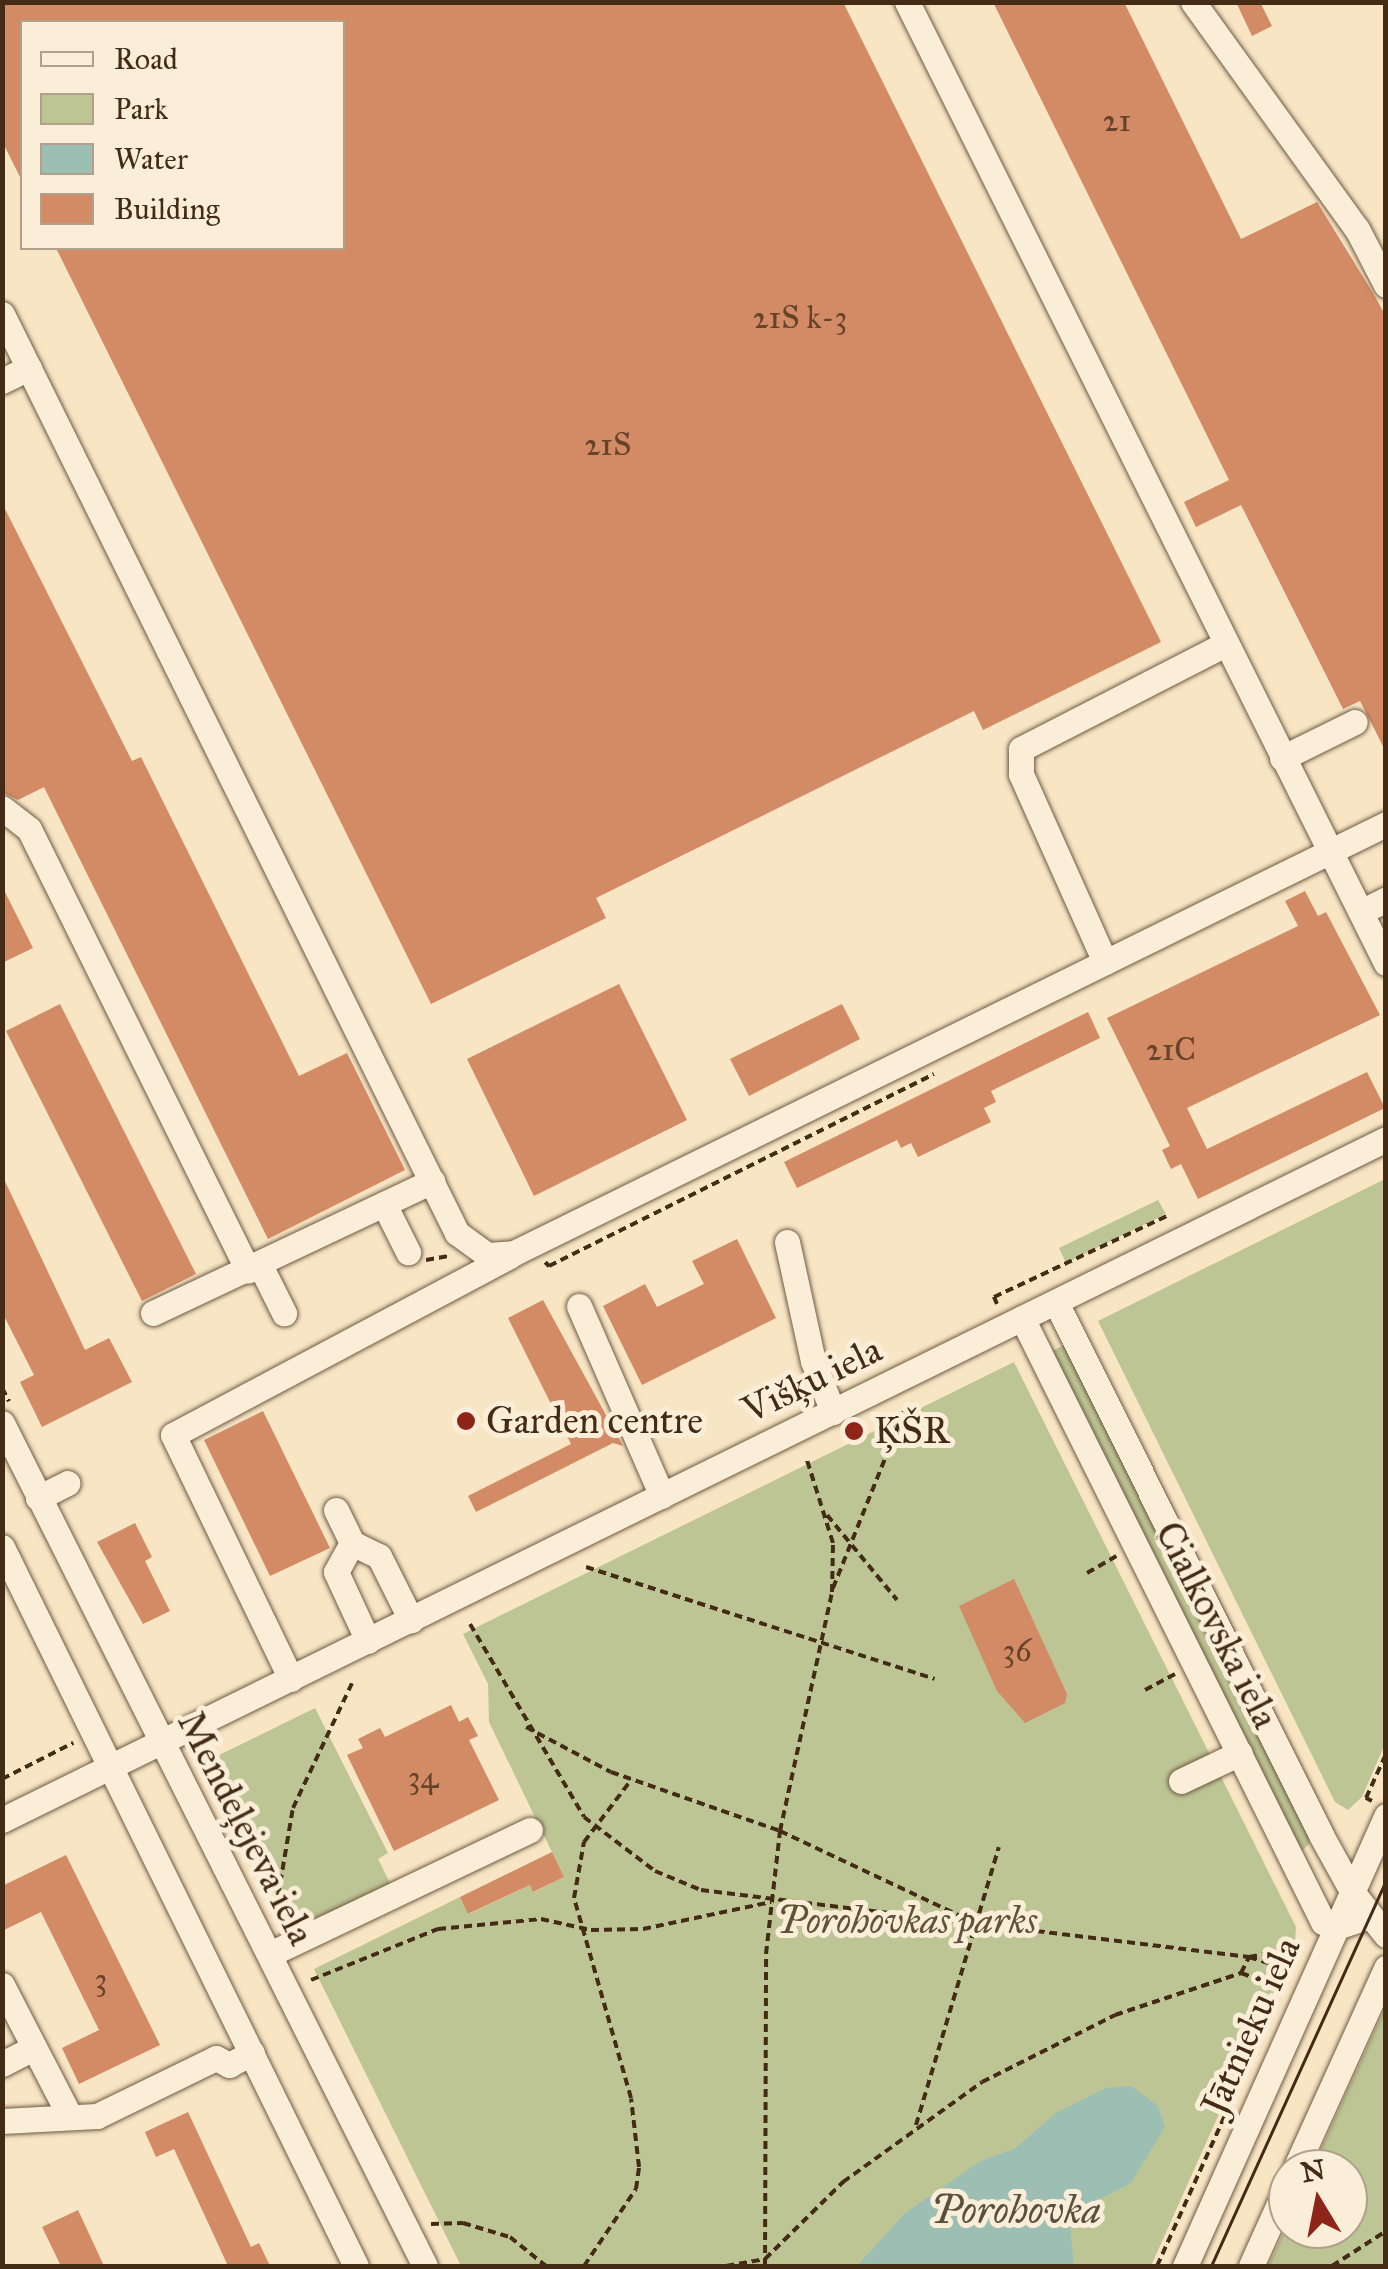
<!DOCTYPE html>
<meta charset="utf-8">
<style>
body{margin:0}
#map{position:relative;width:1388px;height:2269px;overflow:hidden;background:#f7e5c4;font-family:"IM FELL Great Primer",serif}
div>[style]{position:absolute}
.green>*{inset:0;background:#bdc594}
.water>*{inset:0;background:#9dbfb3}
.building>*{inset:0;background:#d28b64}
.path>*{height:4px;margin-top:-2px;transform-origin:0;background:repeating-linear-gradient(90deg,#432b16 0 8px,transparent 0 13px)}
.roads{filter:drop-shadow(0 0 2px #705a42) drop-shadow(0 0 2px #705a42)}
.minor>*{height:25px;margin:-12.5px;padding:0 12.5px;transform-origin:12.5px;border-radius:12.5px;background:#faeed9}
.tram>*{height:2.5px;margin:-1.25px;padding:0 1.25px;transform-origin:1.25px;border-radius:1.25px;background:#432b16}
.dots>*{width:28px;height:28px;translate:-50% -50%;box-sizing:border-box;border:5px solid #faeed9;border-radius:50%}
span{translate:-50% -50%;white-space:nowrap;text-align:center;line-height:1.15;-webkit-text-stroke:10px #faeed9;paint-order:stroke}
.number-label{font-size:32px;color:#67432a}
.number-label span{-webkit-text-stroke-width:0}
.street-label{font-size:38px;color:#432b16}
.poi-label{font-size:38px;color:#432b16}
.left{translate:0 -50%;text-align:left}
.park-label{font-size:38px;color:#625236;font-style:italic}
.water-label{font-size:40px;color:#5a503d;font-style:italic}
.frame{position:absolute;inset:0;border:5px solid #432b16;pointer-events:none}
.legend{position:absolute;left:20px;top:20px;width:325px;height:230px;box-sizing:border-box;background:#faeed9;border:2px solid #b1a08b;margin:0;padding:12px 18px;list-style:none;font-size:30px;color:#432b16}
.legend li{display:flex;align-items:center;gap:20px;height:50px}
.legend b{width:50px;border:2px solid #b1a08b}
.north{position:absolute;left:1268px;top:2149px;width:100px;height:100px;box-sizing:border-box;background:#faeed9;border:2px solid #b1a08b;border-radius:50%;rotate:350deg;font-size:28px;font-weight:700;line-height:40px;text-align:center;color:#432b16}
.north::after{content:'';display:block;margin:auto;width:35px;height:45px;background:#8f2418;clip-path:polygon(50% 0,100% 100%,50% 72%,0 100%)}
</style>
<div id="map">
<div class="green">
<div style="clip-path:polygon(1385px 1179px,1385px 1744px,1362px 1797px,1348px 1810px,1335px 1802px,1098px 1321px)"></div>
<div style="clip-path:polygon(1158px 1200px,1166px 1214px,1066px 1263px,1059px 1248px)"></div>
<div style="clip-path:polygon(1066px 1344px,1312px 1840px,1299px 1855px,1050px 1352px)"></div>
<div style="clip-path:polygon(1014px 1362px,1296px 1927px,1295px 1944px,1151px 2266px,461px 2266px,314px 1969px,460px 1897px,469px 1914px,530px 1885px,534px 1892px,564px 1877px,489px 1722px,488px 1684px,463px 1634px)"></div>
<div style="clip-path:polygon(315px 1708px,388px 1853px,378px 1859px,391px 1885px,293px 1928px,207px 1761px)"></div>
<div style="clip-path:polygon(1385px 2008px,1385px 2266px,1268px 2266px,1288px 2223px,1288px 2229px,1348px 2229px,1348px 2169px,1312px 2169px)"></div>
</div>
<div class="water">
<div style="clip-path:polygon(1131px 2086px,1158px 2106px,1165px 2127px,1131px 2183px,1084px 2207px,1070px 2226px,1074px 2266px,857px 2266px,905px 2213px,982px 2160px,1014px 2149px,1056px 2113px,1106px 2088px)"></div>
</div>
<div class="building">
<div style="clip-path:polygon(2px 2px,843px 2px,1161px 642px,983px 730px,974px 711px,596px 898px,606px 918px,431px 1004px,56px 248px,342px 248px,342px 22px,22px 22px,22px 181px,2px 141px)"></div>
<div style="clip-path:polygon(993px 2px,1124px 2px,1241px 239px,1317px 202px,1376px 298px,1386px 317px,1386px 752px,1360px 701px,1343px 709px,1241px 505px,1196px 527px,1184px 502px,1229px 480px)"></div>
<div style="clip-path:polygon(1236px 2px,1260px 2px,1272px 26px,1252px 36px)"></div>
<div style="clip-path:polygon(2px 503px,132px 761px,141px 757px,299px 1076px,347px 1053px,405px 1170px,268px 1239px,44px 787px,18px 800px,2px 792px)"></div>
<div style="clip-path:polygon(2px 886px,33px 948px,2px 963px)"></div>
<div style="clip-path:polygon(1305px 891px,1318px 916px,1326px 912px,1380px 1015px,1187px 1108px,1207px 1149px,1367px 1072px,1385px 1108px,1198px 1199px,1181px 1164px,1171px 1169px,1162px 1150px,1170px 1146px,1107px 1018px,1298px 926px,1285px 901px)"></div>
<div style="clip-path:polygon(619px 984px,687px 1120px,534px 1196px,467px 1059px)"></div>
<div style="clip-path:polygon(60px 1004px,196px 1274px,142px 1301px,6px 1031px)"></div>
<div style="clip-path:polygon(842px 1004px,860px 1039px,749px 1096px,730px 1059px)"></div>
<div style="clip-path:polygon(1088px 1012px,1100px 1038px,991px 1091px,996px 1102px,984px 1108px,991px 1122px,918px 1157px,911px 1143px,901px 1148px,897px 1140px,797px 1188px,784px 1162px)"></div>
<div style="clip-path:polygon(2px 1175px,85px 1350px,109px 1338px,132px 1382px,42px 1427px,20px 1382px,34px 1375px,2px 1312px)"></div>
<div style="clip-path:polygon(737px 1239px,776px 1318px,642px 1385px,603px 1306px,645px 1284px,657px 1307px,704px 1284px,692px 1261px)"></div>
<div style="clip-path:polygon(543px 1300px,623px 1446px,613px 1443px,476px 1512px,468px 1496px,571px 1444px,508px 1318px)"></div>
<div style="clip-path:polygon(263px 1411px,330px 1548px,270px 1576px,204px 1440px)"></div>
<div style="clip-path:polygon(135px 1523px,152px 1557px,145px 1561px,170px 1611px,143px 1624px,97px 1542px)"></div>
<div style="clip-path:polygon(1014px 1579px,1067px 1694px,1065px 1703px,1025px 1723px,997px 1691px,959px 1606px)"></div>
<div style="clip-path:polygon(451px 1705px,459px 1722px,468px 1717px,478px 1736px,469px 1740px,499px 1800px,394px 1851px,347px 1755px,363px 1748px,358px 1739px,380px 1728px,385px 1737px)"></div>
<div style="clip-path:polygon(552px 1852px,564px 1877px,533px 1892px,530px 1885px,468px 1914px,460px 1897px)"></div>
<div style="clip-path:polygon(66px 1855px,160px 2045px,79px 2084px,62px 2048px,99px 2030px,41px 1912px,2px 1931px,2px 1886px)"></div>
<div style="clip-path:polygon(188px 2112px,251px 2247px,259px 2243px,270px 2266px,228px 2266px,174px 2149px,156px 2157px,145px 2132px)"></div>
<div style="clip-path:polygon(78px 2210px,104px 2266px,61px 2266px,42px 2227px)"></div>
</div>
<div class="path">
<div style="left:426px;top:1260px;width:23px;rotate:-10deg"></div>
<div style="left:545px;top:1262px;width:6px;rotate:45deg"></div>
<div style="left:549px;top:1266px;width:430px;rotate:-26.5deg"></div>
<div style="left:997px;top:1304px;width:8px;rotate:-113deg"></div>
<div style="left:994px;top:1297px;width:191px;rotate:-25.1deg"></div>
<div style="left:2px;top:1388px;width:15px;rotate:62deg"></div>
<div style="left:827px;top:1515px;width:110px;rotate:50.5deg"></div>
<div style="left:586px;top:1567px;width:366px;rotate:17.8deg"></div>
<div style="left:1087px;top:1573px;width:34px;rotate:-30deg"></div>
<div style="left:833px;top:1588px;width:191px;rotate:-68.1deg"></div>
<div style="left:470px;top:1624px;width:224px;rotate:59.4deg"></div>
<div style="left:584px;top:1817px;width:89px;rotate:37.3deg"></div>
<div style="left:655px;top:1871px;width:50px;rotate:22.4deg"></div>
<div style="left:701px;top:1890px;width:552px;rotate:6.97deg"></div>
<div style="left:1249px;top:1957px;width:44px;rotate:17.2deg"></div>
<div style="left:1145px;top:1690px;width:34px;rotate:-28deg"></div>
<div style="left:526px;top:1727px;width:96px;rotate:27.9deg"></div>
<div style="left:611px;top:1772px;width:179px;rotate:19.2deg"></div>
<div style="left:780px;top:1831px;width:213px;rotate:25.2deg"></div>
<div style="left:2px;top:1779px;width:80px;rotate:-26.9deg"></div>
<div style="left:1372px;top:1801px;width:7px;rotate:-153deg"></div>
<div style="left:1366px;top:1798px;width:48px;rotate:-65.6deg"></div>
<div style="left:276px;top:1908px;width:101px;rotate:-80.4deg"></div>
<div style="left:293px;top:1808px;width:138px;rotate:-64.7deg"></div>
<div style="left:1241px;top:1973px;width:44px;rotate:20.1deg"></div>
<div style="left:311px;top:1980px;width:137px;rotate:-21.9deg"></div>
<div style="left:438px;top:1929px;width:103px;rotate:-5.5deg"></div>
<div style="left:541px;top:1919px;width:51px;rotate:12.4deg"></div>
<div style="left:591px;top:1930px;width:52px;rotate:-1.1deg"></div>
<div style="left:643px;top:1929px;width:131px;rotate:-11.9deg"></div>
<div style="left:916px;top:2125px;width:290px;rotate:-73.4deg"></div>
<div style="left:431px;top:2224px;width:32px;rotate:-2deg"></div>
<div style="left:463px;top:2223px;width:49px;rotate:16.6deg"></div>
<div style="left:510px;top:2237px;width:46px;rotate:38.9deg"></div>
<div style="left:584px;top:2266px;width:93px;rotate:-56deg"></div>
<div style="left:636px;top:2189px;width:22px;rotate:-82deg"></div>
<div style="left:639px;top:2167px;width:69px;rotate:-96.6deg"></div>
<div style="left:631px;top:2098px;width:208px;rotate:-105.9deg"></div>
<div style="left:574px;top:1898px;width:57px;rotate:-79.9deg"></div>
<div style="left:584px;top:1842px;width:78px;rotate:-52.8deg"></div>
<div style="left:726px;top:2266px;width:40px;rotate:-10deg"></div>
<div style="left:765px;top:2259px;width:110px;rotate:-44.6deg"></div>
<div style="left:843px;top:2182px;width:171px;rotate:-35.7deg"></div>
<div style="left:982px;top:2082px;width:149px;rotate:-26.7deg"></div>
<div style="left:1115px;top:2015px;width:133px;rotate:-18.4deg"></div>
<div style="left:1241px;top:1973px;width:18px;rotate:-63deg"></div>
<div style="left:1249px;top:1957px;width:51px;rotate:-10.2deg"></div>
<div style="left:765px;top:2266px;width:312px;rotate:-89.8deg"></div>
<div style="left:766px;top:1954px;width:124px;rotate:-83.5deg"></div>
<div style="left:780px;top:1831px;width:245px;rotate:-77.7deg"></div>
<div style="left:832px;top:1592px;width:49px;rotate:-88.8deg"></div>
<div style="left:833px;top:1543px;width:90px;rotate:-107.4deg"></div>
<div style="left:1157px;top:2266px;width:190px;rotate:-65.7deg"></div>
<div style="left:1332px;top:2266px;width:64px;rotate:-32.9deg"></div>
</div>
<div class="roads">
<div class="minor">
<div style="left:907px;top:2px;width:1074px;rotate:63.51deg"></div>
<div style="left:1193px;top:2px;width:280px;rotate:54.2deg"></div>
<div style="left:1357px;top:229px;width:63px;rotate:62.6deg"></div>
<div style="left:2px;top:314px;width:1025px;rotate:63.66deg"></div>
<div style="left:457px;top:1233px;width:37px;rotate:36deg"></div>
<div style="left:487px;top:1255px;width:27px;rotate:-4deg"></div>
<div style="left:514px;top:1253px;width:972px;rotate:-26.2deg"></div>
<div style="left:2px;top:381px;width:30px;rotate:-26deg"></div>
<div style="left:1282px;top:758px;width:81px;rotate:-26.3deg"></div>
<div style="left:2px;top:808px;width:34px;rotate:38deg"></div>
<div style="left:29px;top:829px;width:493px;rotate:63.6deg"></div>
<div style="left:1361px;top:912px;width:28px;rotate:-27deg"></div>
<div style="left:1105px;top:962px;width:206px;rotate:-114.1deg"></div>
<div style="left:1021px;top:774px;width:25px;rotate:-90deg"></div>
<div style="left:1021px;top:749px;width:229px;rotate:-27.2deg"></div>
<div style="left:384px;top:1204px;width:54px;rotate:63.4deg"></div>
<div style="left:787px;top:1242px;width:122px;rotate:77.7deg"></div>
<div style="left:813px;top:1361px;width:55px;rotate:68.6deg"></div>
<div style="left:260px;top:1265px;width:54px;rotate:63.4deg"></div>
<div style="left:1056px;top:1302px;width:595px;rotate:63.56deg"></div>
<div style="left:1321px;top:1835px;width:66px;rotate:61.1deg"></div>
<div style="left:1353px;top:1893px;width:53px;rotate:51.8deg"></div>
<div style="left:579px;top:1306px;width:207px;rotate:66.4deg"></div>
<div style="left:153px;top:1313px;width:309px;rotate:-25.3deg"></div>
<div style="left:1022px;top:1318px;width:675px;rotate:63.51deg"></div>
<div style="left:1323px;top:1922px;width:14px;rotate:21deg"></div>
<div style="left:1336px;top:1927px;width:35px;rotate:-18deg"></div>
<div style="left:2px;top:1423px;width:943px;rotate:63.35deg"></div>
<div style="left:38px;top:1498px;width:33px;rotate:-27deg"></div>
<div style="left:336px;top:1510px;width:37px;rotate:64deg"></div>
<div style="left:352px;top:1543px;width:30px;rotate:26deg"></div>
<div style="left:379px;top:1556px;width:72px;rotate:63.4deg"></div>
<div style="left:352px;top:1543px;width:33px;rotate:119deg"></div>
<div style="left:336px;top:1572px;width:76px;rotate:65.1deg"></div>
<div style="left:2px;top:1547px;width:801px;rotate:63.79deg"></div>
<div style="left:291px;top:1679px;width:271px;rotate:-115.8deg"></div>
<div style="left:173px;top:1435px;width:382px;rotate:-28deg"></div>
<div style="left:1181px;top:1781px;width:65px;rotate:-25.4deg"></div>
<div style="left:2px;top:1820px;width:1542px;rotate:-26.2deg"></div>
<div style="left:270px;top:1954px;width:288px;rotate:-25.5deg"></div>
<div style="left:2px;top:1985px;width:148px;rotate:62.7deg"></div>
<div style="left:2px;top:2064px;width:36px;rotate:-27deg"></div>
<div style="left:2px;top:2121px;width:95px;rotate:-3deg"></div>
<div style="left:97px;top:2116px;width:132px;rotate:-26deg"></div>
<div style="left:216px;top:2058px;width:15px;rotate:28deg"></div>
<div style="left:229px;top:2065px;width:26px;rotate:-28deg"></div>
<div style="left:1295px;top:2169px;width:221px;rotate:-65.6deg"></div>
<div style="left:1185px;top:2266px;width:493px;rotate:-65.9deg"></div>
<div style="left:1251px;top:2266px;width:90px;rotate:-65.7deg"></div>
</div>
</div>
<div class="tram">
<div style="left:1211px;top:2266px;width:424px;rotate:-65.6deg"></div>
</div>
<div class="dots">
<div style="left:466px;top:1421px;background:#8f2418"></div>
<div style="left:854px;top:1431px;background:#8f2418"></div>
</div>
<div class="number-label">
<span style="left:1117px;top:121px">21</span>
<span style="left:800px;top:318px">21S k-3</span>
<span style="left:608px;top:445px">21S</span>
<span style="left:1171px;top:1050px">21C</span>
<span style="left:1017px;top:1651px">36</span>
<span style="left:423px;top:1778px">34</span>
<span style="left:101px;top:1980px">3</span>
</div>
<div class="street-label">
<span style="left:812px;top:1380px;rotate:-26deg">Višķu iela</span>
<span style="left:1217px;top:1625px;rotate:63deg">Cialkovska iela</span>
<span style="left:246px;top:1828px;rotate:63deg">Mendeļejeva iela</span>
<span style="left:1251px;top:2026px;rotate:-66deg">Jātnieku iela</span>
</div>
<div class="poi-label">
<span class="left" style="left:486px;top:1421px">Garden centre</span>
<span class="left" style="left:874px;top:1431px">ĶŠR</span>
</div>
<div class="park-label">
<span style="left:907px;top:1921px">Porohovkas parks</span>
</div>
<div class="water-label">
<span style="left:1016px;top:2210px">Porohovka</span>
</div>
<div class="frame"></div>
<ul class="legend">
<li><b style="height:12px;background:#faeed9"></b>Road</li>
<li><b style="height:28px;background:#bdc594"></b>Park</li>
<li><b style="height:28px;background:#9dbfb3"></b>Water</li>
<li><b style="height:28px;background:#d28b64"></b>Building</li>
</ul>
<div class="north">N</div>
</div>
